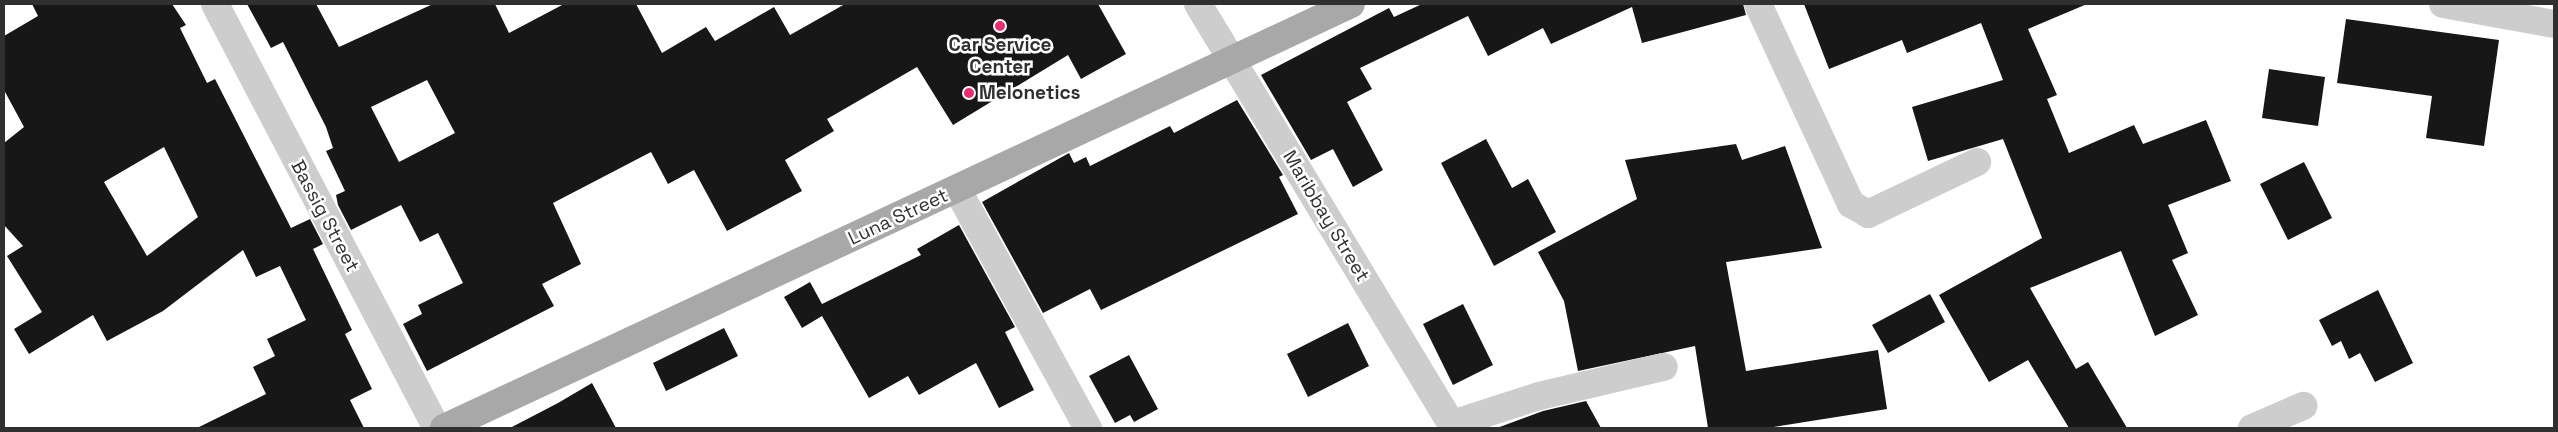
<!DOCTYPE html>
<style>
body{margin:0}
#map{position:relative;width:2558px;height:432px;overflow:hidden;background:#fff;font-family:"Space Grotesk",sans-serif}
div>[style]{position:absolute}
.building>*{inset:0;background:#171717}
.minor>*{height:28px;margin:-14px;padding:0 14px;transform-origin:14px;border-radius:14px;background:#cdcdcd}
.major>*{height:28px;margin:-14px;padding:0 14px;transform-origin:14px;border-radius:14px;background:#a8a8a8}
.dots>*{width:14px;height:14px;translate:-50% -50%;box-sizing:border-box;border:2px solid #fff;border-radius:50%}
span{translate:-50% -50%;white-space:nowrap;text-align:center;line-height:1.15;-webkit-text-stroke:5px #fff;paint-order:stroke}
.poi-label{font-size:19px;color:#303030;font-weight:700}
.left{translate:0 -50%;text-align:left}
.street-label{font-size:19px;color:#303030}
.frame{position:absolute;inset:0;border:5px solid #303030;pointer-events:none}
</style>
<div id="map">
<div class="building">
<div style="clip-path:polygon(evenodd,32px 4px,172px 4px,186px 25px,180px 28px,207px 83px,215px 79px,291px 228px,310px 219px,323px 244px,313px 249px,352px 330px,345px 334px,372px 389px,350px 400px,364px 428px,197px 428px,266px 394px,253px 367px,275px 356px,267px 339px,306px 320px,280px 266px,256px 277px,243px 250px,163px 311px,107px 341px,93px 315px,29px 354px,14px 329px,42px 312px,7px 256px,23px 246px,4px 225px,4px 143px,24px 127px,4px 90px,4px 36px,38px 16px,32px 4px,164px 147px,198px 217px,147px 256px,104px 182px,164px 147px)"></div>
<div style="clip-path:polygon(evenodd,247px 4px,316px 4px,339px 47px,433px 4px,495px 4px,509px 33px,564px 4px,636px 4px,662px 53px,706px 27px,715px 41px,774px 7px,790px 35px,845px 4px,1098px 4px,1126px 54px,1081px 79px,1068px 55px,953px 125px,917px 67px,827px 119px,834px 131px,785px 160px,802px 191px,727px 231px,694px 170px,668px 184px,651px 152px,553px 203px,581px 264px,542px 284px,554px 306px,427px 371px,403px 324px,422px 314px,418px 305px,463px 283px,438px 233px,420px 242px,401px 205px,351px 230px,338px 205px,336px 195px,345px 191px,326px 151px,333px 148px,326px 127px,283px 42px,271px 48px,247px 4px,427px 80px,455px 133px,399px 162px,371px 107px,427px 80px)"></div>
<div style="clip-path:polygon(1422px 4px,1743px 4px,1746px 15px,1642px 43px,1632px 7px,1551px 44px,1543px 28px,1488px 56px,1468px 16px,1360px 68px,1372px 89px,1347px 102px,1383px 170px,1353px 187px,1333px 149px,1311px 160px,1261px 75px,1389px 8px,1394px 17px)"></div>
<div style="clip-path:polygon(1804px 4px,2087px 4px,2028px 29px,2057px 95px,2047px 99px,2069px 153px,2134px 125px,2143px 144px,2206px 120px,2231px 181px,2168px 205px,2188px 253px,2172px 260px,2198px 315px,2155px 336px,2121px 251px,2030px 288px,2076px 369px,2088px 362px,2127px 428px,2069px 428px,2028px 360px,1989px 382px,1939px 295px,2042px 238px,2003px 139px,1928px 161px,1912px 107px,2003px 80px,1981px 23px,1907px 53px,1902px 40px,1829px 69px)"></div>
<div style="clip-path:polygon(2346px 19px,2499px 40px,2484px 146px,2426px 138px,2432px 96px,2337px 83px)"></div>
<div style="clip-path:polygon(2269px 69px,2325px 77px,2318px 126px,2262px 118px)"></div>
<div style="clip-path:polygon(1237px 100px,1283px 175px,1279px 177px,1298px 214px,1101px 310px,1090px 289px,1043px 313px,982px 202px,1069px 153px,1074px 163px,1086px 157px,1090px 166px,1170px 126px,1174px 133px)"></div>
<div style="clip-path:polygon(1486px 139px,1512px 188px,1528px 179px,1556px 232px,1494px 266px,1441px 163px)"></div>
<div style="clip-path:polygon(1736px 144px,1742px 160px,1785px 146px,1822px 248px,1726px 262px,1746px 371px,1878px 350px,1887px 409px,1767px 428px,1708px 428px,1695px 346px,1578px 371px,1564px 301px,1538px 252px,1637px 199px,1625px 160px)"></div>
<div style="clip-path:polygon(2304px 162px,2332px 218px,2288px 240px,2260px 184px)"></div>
<div style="clip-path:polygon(959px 225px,1015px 327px,1005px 332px,1034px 390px,999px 408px,976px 363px,919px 395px,908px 376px,869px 398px,822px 316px,802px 328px,784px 297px,810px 282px,822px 304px,921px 255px,917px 249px)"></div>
<div style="clip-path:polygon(2378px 290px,2413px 363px,2375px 382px,2360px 353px,2349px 359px,2341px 341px,2332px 346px,2319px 320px)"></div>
<div style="clip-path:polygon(1930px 294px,1945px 322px,1888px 353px,1872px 325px)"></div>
<div style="clip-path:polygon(1463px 304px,1493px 365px,1453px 385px,1423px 324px)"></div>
<div style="clip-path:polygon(1348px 323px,1369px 366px,1308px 397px,1287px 354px)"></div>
<div style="clip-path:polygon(724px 328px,738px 356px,666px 391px,653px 363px)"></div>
<div style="clip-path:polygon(1129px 355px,1158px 409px,1134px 422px,1130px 415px,1115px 423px,1089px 376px)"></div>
<div style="clip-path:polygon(592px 383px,616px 428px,510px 428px,558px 403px)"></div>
<div style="clip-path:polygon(1586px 401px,1601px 428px,1497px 428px,1543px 411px)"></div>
</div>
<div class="minor">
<div style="left:215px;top:4px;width:479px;rotate:62.4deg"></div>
<div style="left:1198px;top:4px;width:495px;rotate:58.9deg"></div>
<div style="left:1758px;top:4px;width:221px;rotate:65.1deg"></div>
<div style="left:1851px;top:204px;width:20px;rotate:30deg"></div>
<div style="left:1868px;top:214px;width:121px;rotate:-25.5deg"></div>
<div style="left:2443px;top:4px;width:113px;rotate:10.2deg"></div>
<div style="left:957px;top:189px;width:273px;rotate:61.3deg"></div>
<div style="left:1452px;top:424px;width:91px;rotate:-17.8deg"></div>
<div style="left:1539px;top:396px;width:128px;rotate:-13.1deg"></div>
<div style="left:2252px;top:428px;width:56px;rotate:-23.3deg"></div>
</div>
<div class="major">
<div style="left:444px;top:428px;width:1001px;rotate:-25.05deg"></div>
</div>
<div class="dots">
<div style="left:1000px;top:26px;background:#ef296f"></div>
<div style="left:969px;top:93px;background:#ef296f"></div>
</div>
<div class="poi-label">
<span style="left:1000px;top:56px">Car Service<br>Center</span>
<span class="left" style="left:979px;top:93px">Melonetics</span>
</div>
<div class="street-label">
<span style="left:325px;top:216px;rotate:62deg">Bassig Street</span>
<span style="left:1326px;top:216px;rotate:59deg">Maribbay Street</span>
<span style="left:898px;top:217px;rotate:-25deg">Luna Street</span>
</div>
<div class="frame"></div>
</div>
